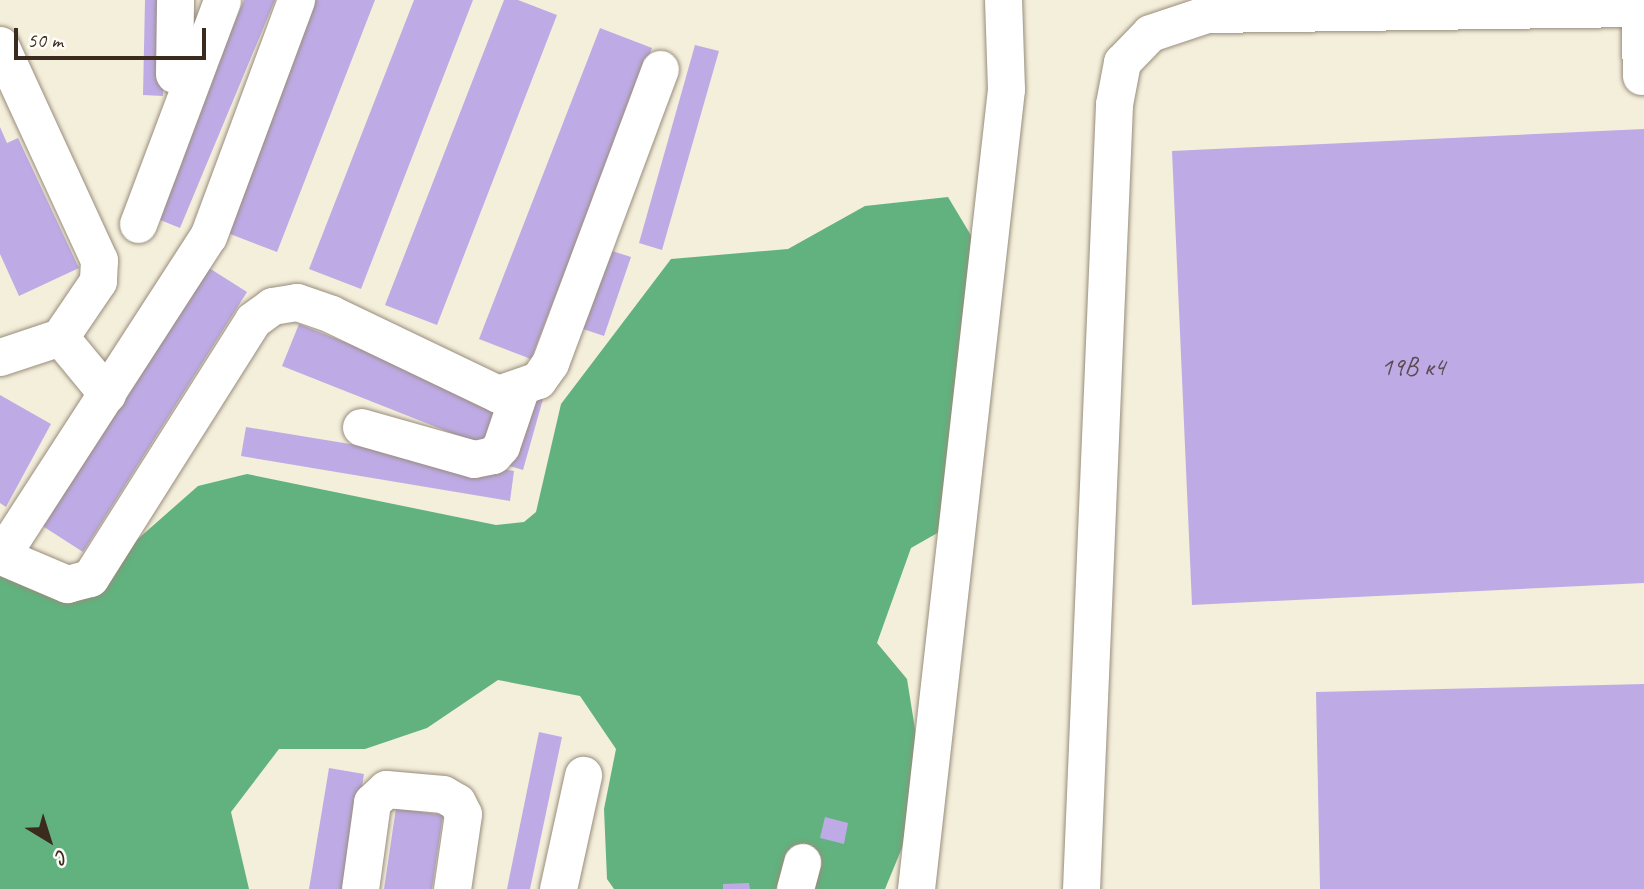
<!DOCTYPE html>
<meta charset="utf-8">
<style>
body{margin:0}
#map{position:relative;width:1644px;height:889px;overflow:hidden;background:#f4efdb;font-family:Caveat,sans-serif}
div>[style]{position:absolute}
.forest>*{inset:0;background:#61b27e}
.building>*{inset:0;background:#beabe6}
.roads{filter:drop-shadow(0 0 2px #988c7c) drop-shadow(0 0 2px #988c7c)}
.minor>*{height:37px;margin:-18.5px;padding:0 18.5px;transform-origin:18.5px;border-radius:18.5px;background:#fff}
span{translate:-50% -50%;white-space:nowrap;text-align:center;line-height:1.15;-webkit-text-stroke:5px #fdfcf7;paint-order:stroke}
.number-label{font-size:26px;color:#5c4a50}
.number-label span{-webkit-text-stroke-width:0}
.north{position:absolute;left:14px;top:805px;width:70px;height:70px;-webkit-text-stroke:5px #fdfcf7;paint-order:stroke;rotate:142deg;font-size:19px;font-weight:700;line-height:28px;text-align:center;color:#3b2a1e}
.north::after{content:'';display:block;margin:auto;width:24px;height:32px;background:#3b2a1e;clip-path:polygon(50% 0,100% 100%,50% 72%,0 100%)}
.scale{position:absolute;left:14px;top:28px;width:192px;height:32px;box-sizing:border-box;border:4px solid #3b2a1e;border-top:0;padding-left:9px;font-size:21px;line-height:24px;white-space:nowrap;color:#3b2a1e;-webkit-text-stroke:5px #fdfcf7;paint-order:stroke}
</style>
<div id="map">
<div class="forest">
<div style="clip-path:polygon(948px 197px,972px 237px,955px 523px,911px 548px,877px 643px,907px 679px,919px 754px,902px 848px,885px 889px,614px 889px,607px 879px,604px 809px,616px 749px,580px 696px,498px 680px,427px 728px,365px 749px,279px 749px,231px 812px,249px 889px,0 889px,0 565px,40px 581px,123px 552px,198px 486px,247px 474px,496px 525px,524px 522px,536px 512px,561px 404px,671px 259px,788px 249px,865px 206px)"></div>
</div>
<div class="building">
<div style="clip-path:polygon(145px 0,165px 0,163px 96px,143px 95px)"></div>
<div style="clip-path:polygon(244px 0,275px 0,180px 228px,153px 217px)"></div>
<div style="clip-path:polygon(316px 0,375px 0,277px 252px,225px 232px)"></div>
<div style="clip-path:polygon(414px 0,473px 0,361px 289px,309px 269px)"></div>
<div style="clip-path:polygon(504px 0,518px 0,557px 15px,437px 325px,385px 305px)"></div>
<div style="clip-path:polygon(600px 28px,652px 48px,531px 359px,479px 339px)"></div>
<div style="clip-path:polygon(695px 45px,719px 51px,662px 250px,639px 243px)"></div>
<div style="clip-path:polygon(0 127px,7px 143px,18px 138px,79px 268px,19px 296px,0 254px)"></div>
<div style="clip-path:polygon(1644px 129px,1644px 583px,1192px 605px,1172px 151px)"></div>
<div style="clip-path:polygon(606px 249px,631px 257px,604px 336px,580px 328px)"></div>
<div style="clip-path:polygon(206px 266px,247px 292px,83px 552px,41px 525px)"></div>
<div style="clip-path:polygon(299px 324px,501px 404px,484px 446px,282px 366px)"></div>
<div style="clip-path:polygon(526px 394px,543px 399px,523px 470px,506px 465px)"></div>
<div style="clip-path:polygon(0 395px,51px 424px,6px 507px,0 503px)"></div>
<div style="clip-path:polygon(246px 427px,514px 471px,510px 501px,241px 456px)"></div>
<div style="clip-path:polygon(1644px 684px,1644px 889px,1320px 889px,1316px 692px)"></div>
<div style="clip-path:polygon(539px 732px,562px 737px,530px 889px,507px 889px)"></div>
<div style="clip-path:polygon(329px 768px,364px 774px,346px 889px,309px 889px)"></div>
<div style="clip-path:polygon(396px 808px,443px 815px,432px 889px,384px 889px)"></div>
<div style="clip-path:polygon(825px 817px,848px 823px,844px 844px,820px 838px)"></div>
<div style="clip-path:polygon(749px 883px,750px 889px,723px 889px,723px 884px)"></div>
</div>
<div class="roads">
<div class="minor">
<div style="left:296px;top:0;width:252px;rotate:110.4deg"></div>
<div style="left:208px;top:236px;width:381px;rotate:122.9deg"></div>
<div style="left:1px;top:556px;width:72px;rotate:23deg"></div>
<div style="left:67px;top:584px;width:24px;rotate:-15deg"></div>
<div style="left:90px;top:578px;width:305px;rotate:-57.7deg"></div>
<div style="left:253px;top:320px;width:24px;rotate:-36deg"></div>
<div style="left:272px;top:306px;width:25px;rotate:-9deg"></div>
<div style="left:297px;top:302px;width:36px;rotate:19deg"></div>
<div style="left:331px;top:314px;width:185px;rotate:25.6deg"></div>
<div style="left:498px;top:394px;width:42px;rotate:-19.3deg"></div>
<div style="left:538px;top:380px;width:21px;rotate:-55deg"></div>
<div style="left:550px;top:363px;width:314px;rotate:-69.5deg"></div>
<div style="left:1639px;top:0;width:76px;rotate:88.5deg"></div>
<div style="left:0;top:45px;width:237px;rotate:65.3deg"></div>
<div style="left:99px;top:260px;width:21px;rotate:93deg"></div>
<div style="left:98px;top:281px;width:68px;rotate:124.2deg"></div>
<div style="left:60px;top:337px;width:74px;rotate:50.5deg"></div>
<div style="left:174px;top:74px;width:74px;rotate:-89.2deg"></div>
<div style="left:138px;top:224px;width:239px;rotate:-69.4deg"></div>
<div style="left:0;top:357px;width:63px;rotate:-18.4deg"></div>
<div style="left:361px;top:427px;width:117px;rotate:15.8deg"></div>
<div style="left:474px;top:459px;width:19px;rotate:-12deg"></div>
<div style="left:493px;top:455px;width:12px;rotate:-48deg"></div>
<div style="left:501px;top:446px;width:59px;rotate:-71.3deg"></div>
<div style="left:360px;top:889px;width:88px;rotate:-82.1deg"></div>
<div style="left:372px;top:802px;width:19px;rotate:-43deg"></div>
<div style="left:386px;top:789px;width:57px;rotate:5deg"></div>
<div style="left:443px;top:794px;width:16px;rotate:30deg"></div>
<div style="left:457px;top:802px;width:13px;rotate:63deg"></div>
<div style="left:463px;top:814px;width:76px;rotate:98.3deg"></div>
<div style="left:558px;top:889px;width:117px;rotate:-77.6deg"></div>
<div style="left:795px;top:889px;width:28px;rotate:-75deg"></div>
<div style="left:916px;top:889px;width:805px;rotate:-83.58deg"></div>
<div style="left:1006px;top:89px;width:89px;rotate:-91.9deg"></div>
<div style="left:1081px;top:889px;width:786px;rotate:-87.59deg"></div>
<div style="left:1114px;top:104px;width:43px;rotate:-79.2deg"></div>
<div style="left:1122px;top:62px;width:40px;rotate:-46deg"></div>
<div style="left:1150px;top:33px;width:60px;rotate:-18.4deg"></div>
<div style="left:1207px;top:14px;width:437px;rotate:-0.8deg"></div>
</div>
</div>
<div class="number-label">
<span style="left:1413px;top:367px">19В к4</span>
</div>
<div class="north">С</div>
<div class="scale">50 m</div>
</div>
